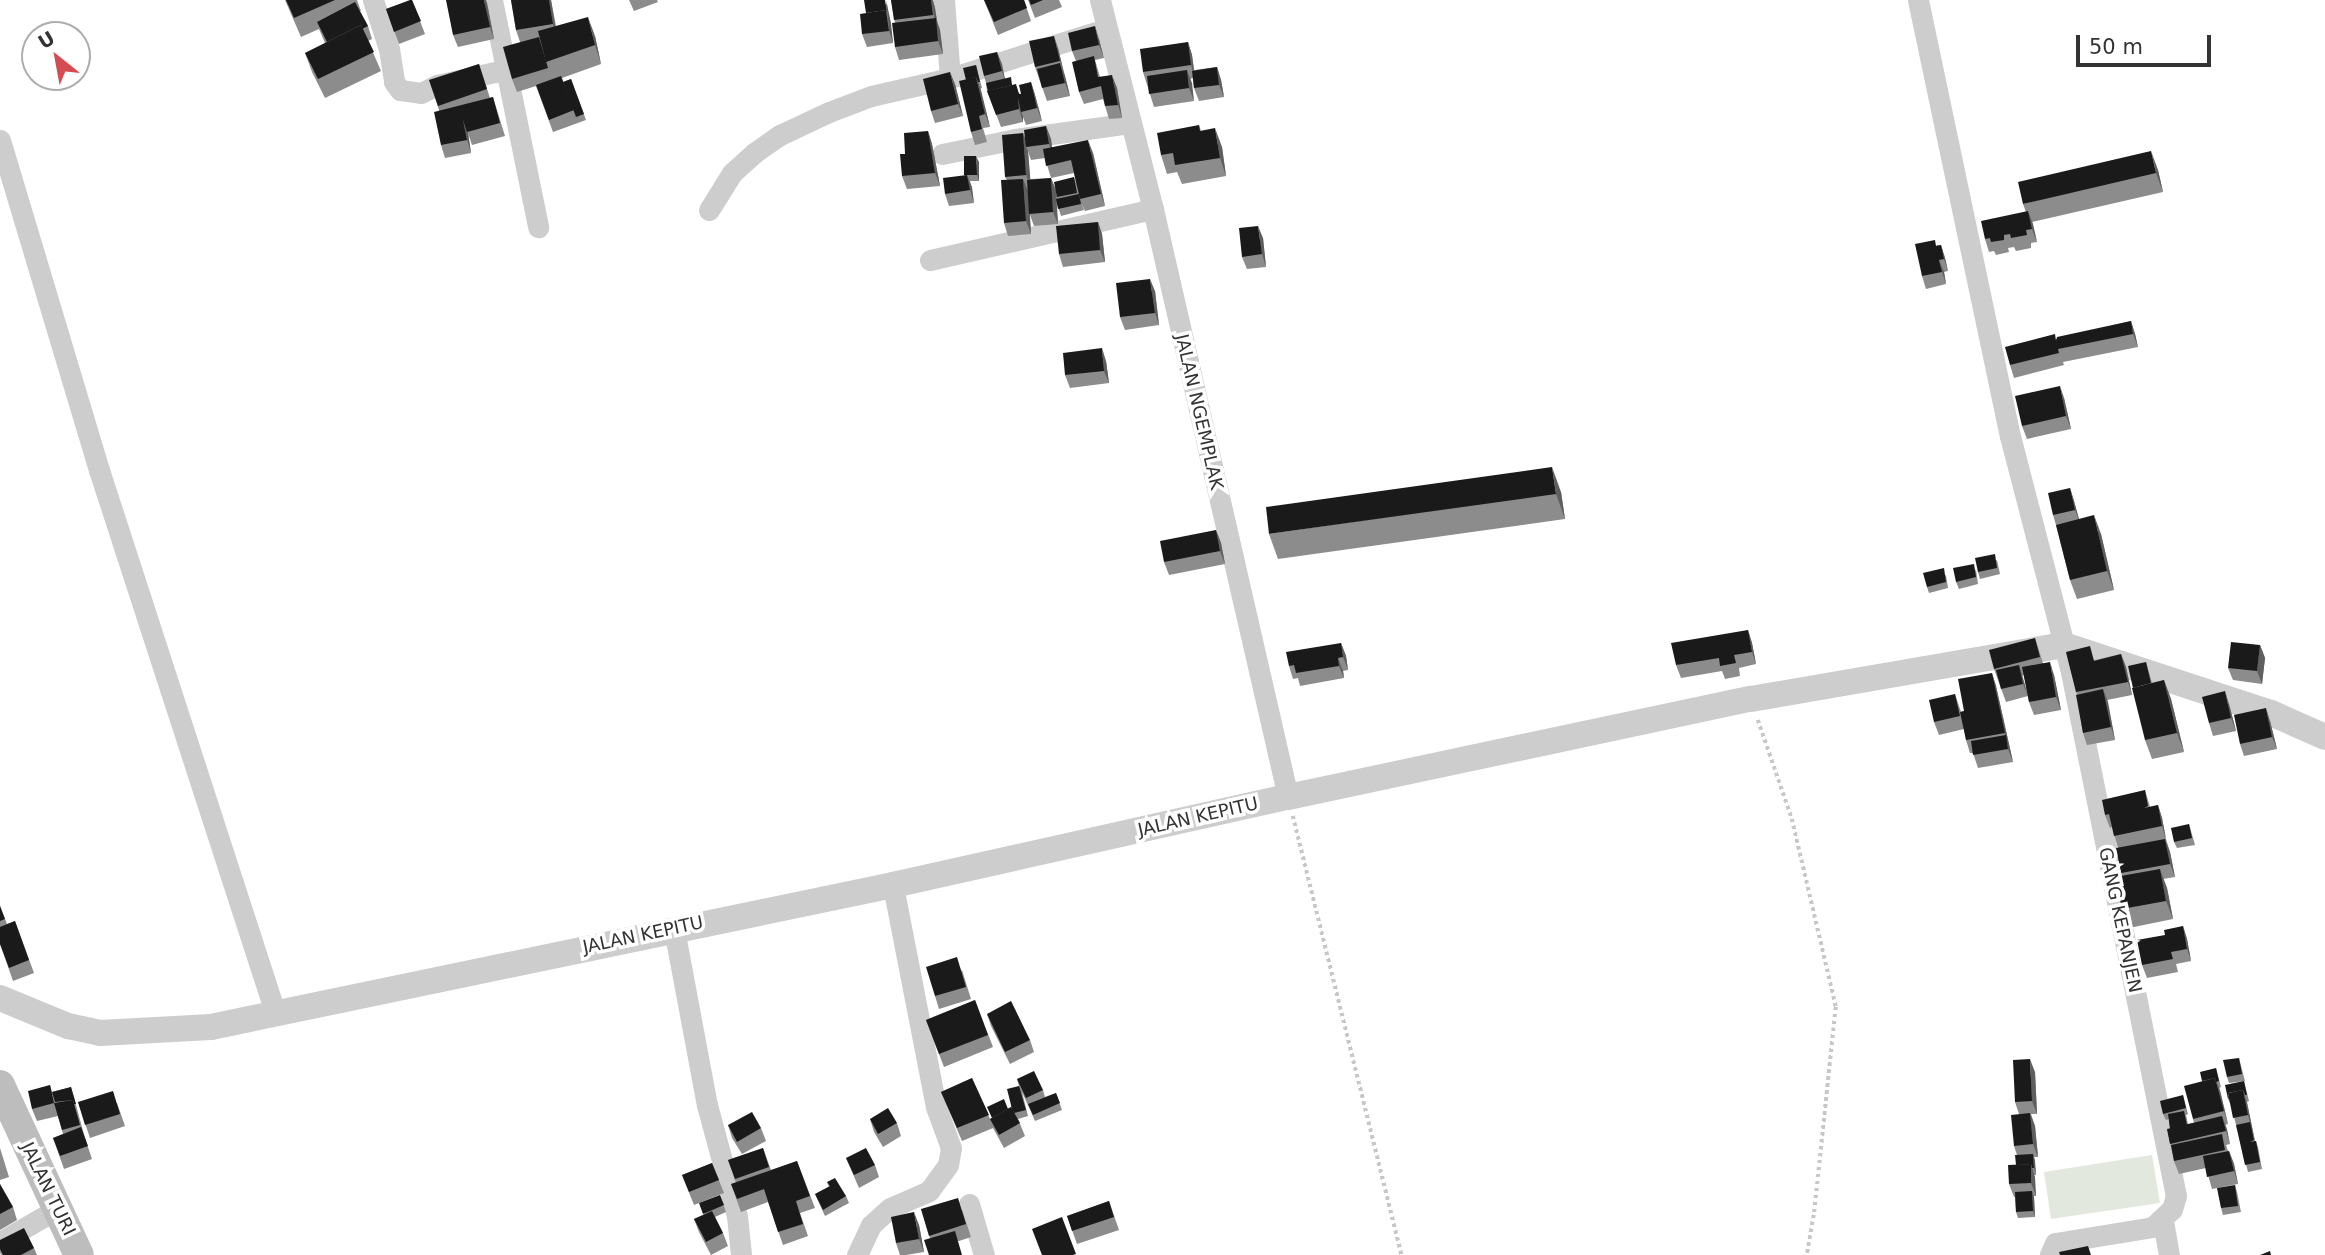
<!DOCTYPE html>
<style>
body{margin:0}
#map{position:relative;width:2325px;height:1255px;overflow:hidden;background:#fff;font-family:"DejaVu Sans",sans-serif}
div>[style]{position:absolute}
.green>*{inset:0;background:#e2e8dd}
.path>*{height:3.5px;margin-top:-1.75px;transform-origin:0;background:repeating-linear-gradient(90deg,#c7c7c7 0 3.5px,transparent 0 7px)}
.minor>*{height:21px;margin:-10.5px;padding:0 10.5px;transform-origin:10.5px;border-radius:10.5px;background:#cdcdcd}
.tertiary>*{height:26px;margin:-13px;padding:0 13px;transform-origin:13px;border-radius:13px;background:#cdcdcd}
.secondary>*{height:30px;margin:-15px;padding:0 15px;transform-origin:15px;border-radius:15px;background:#bdbdbd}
.wall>*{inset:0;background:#8c8c8c}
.shaded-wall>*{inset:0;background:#5f5f5f}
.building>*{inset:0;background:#1a1a1a}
span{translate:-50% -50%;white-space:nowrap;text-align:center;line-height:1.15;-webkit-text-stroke:7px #fff;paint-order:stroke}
.street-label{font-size:18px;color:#333}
.north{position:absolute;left:21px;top:21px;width:70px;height:70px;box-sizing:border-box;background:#fff;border:2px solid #adadad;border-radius:50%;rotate:329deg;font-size:19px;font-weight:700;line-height:28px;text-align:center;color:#333}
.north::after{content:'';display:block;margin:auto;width:24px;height:32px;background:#d24c52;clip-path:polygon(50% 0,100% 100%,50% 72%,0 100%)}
.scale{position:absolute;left:2076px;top:35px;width:135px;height:32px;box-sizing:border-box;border:4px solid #333;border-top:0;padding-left:9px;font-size:21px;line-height:24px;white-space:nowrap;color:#333;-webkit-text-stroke:5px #fff;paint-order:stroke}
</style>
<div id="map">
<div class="green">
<div style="clip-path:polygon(2152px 1155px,2160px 1203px,2051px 1219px,2044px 1172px)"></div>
</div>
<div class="path">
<div style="left:1758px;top:720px;width:105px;rotate:71deg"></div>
<div style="left:1792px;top:819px;width:193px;rotate:76.8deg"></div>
<div style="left:1836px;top:1007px;width:209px;rotate:96deg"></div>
<div style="left:1814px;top:1215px;width:41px;rotate:99.9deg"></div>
<div style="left:1293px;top:816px;width:452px;rotate:76.1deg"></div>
</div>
<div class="minor">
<div style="left:373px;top:0;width:52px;rotate:71.9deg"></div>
<div style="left:389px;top:49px;width:33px;rotate:81deg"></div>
<div style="left:394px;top:82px;width:10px;rotate:53deg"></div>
<div style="left:400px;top:90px;width:21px;rotate:8deg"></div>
<div style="left:421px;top:93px;width:18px;rotate:-27deg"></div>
<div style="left:437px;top:85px;width:73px;rotate:-12.7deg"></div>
<div style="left:492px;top:0;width:232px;rotate:78.5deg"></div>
<div style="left:944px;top:0;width:78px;rotate:85.6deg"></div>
<div style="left:1100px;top:0;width:216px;rotate:75.8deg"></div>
<div style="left:1153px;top:209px;width:603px;rotate:77.07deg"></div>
<div style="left:1918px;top:0;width:446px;rotate:78.1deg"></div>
<div style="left:2010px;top:436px;width:244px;rotate:75.5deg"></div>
<div style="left:2071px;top:672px;width:534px;rotate:78.67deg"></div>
<div style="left:2176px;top:1196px;width:14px;rotate:107deg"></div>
<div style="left:2172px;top:1209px;width:26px;rotate:137deg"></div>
<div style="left:2153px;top:1227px;width:99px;rotate:170.7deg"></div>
<div style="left:2055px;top:1243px;width:13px;rotate:113deg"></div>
<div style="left:0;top:140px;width:345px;rotate:73.3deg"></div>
<div style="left:99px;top:470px;width:570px;rotate:72.01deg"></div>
<div style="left:942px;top:154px;width:75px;rotate:-11.6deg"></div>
<div style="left:1015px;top:139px;width:116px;rotate:-7.9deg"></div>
<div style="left:709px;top:210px;width:44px;rotate:-58.1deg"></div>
<div style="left:732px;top:173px;width:30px;rotate:-42deg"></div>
<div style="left:754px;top:153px;width:32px;rotate:-35deg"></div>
<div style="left:780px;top:135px;width:54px;rotate:-25.1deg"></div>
<div style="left:829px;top:112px;width:45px;rotate:-20.9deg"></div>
<div style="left:871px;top:96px;width:81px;rotate:-12.8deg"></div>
<div style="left:950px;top:78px;width:153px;rotate:-17.5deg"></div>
<div style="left:930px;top:260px;width:229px;rotate:-12.9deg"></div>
<div style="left:674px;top:929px;width:179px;rotate:79.4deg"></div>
<div style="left:707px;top:1105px;width:115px;rotate:74.9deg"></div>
<div style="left:737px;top:1216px;width:39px;rotate:84deg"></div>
<div style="left:969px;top:1204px;width:53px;rotate:73.6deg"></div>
<div style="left:2163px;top:1221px;width:35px;rotate:80deg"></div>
<div style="left:0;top:1242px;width:66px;rotate:-30.1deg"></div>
<div style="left:857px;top:1255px;width:33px;rotate:-65deg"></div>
<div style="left:871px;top:1225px;width:25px;rotate:-42deg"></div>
<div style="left:890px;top:1208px;width:43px;rotate:-23.6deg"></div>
<div style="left:929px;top:1191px;width:32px;rotate:-54deg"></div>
<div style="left:948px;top:1165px;width:17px;rotate:-80deg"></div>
<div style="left:951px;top:1148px;width:44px;rotate:-110.1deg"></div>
<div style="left:936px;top:1107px;width:226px;rotate:-101deg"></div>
</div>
<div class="tertiary">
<div style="left:0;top:998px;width:74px;rotate:22.4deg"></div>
<div style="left:68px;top:1026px;width:33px;rotate:12deg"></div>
<div style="left:100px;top:1033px;width:111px;rotate:-3.1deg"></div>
<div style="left:211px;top:1027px;width:697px;rotate:-11.76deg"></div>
<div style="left:893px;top:885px;width:405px;rotate:-12.6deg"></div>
<div style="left:1288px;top:797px;width:473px;rotate:-12deg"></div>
<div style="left:1751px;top:699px;width:318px;rotate:-9.8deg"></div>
<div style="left:2064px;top:645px;width:218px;rotate:18.2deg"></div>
<div style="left:2271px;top:713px;width:59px;rotate:24deg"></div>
</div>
<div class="secondary">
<div style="left:0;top:1085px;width:187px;rotate:65.1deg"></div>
</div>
<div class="wall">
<div style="clip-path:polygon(285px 0,357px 0,361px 11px,360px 11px,368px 26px,372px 39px,368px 41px,381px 71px,325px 98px,312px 72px,305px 53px,325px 43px,319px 29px,301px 37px)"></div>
<div style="clip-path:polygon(412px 0,425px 34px,399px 44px,386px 9px)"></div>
<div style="clip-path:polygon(511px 0,551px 0,556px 26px,595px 36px,601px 64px,562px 78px,563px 82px,571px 79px,586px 120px,553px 132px,536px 86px,517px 92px,512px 79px,520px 42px,516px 30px)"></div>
<div style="clip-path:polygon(629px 0,657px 0,658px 2px,634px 11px)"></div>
<div style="clip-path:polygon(891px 0,933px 0,935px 8px,937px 21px,940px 30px,943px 54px,899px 60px,895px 47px,895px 23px)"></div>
<div style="clip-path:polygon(984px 0,1024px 0,1031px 21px,998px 35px)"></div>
<div style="clip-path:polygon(1028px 0,1059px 0,1062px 7px,1035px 18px)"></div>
<div style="clip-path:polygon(487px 3px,494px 39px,458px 47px,453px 35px)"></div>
<div style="clip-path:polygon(887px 4px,893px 43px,867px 47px,862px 34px,866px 13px)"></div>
<div style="clip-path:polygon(1099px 39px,1104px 58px,1095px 60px,1100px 77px,1117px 88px,1122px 118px,1109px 119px,1103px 99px,1084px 104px,1079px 92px,1076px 61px,1072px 51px)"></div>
<div style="clip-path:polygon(1188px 42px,1192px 55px,1194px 70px,1217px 67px,1221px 80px,1224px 97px,1199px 101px,1194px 88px,1193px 78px,1190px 79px,1194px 101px,1154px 107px,1143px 72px)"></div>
<div style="clip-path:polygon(1058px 48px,1070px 96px,1047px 101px,1035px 67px)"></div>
<div style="clip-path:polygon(997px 52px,1005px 79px,1020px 94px,1021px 94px,1031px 82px,1035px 95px,1042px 121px,1026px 125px,1023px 117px,1023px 122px,1001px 127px,987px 91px,986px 83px,984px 76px)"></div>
<div style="clip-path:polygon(479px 64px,490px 98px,493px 97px,505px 136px,472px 145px,468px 133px,471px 153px,445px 158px,441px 145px,439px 110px,429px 80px)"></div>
<div style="clip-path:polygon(976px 65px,982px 88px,980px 89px,990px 127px,983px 128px,987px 142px,975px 145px,971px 132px,966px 80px)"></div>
<div style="clip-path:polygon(955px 84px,963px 116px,935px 123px,931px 111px)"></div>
<div style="clip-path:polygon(1199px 125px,1201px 131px,1222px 147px,1226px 176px,1182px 184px,1177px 172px,1167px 174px,1161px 155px)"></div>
<div style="clip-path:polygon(evenodd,1046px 126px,1051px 139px,1052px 147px,1093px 153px,1105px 206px,1085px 211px,1082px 204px,1084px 210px,1061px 216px,1056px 200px,1058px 224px,1034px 226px,1030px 215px,1031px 234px,1008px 236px,1004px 223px,1007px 180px,1005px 177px,1023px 133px,1025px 139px,1046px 126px,1028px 151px,1031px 160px,1045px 158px,1051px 178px,1030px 179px,1028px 151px,1046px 126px,1074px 173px,1076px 183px,1074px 177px,1055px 190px,1051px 178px,1074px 173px)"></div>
<div style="clip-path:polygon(928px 131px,932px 144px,940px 186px,907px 189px,902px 176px,905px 154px)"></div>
<div style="clip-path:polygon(979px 162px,979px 181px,970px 181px,974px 203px,949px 206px,945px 194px)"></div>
<div style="clip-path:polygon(2158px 170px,2163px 192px,2032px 222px,2037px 242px,2031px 243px,2031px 248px,2016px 251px,2014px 247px,2008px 248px,2009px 252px,1996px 255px,1994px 251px,1989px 252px,1985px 239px,2026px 212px,2023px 204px)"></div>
<div style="clip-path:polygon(1098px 222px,1102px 234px,1105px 262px,1063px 267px,1059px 254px)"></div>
<div style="clip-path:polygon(1263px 238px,1266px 267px,1247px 269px,1242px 257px)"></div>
<div style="clip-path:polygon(1937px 245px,1941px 245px,1945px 258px,1948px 271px,1944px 272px,1946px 284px,1926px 289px,1922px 276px)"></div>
<div style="clip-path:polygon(1155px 291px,1159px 325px,1125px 330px,1120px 317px)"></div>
<div style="clip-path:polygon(2131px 321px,2135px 334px,2138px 347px,2063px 362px,2064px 365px,2014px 378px,2010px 365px,2056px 339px)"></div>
<div style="clip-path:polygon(1106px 361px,1109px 383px,1070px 388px,1065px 375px)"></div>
<div style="clip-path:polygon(2064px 398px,2071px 429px,2027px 439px,2022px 426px)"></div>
<div style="clip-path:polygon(2070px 488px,2074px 501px,2079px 519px,2101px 534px,2114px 590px,2077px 599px,2070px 580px,2056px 525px,2053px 515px)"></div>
<div style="clip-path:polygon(1561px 492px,1565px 519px,1278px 559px,1269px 534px)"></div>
<div style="clip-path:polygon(1216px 530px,1221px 543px,1225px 564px,1169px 575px,1164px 562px)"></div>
<div style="clip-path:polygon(1997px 560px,2000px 574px,1980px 579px,1978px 572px)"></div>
<div style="clip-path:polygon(1976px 570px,1978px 584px,1959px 589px,1956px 582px)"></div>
<div style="clip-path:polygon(1946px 575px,1948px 588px,1929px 593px,1927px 587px)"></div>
<div style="clip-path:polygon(1748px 630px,1752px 643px,1756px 664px,1739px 668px,1740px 676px,1725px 679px,1722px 671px,1681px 678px,1676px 665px)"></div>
<div style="clip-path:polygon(2035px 638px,2043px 663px,2054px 675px,2061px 710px,2034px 715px,2029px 702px,2024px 675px,2022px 676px,2028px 696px,2006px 702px,1994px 669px)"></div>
<div style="clip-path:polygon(1341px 643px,1346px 656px,1348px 670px,1343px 671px,1344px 678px,1300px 686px,1298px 678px,1293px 679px,1289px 666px)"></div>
<div style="clip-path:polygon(2260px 645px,2265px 658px,2262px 684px,2233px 680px,2228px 668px)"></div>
<div style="clip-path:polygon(2066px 652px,2095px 660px,2121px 654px,2126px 667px,2132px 695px,2107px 700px,2115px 740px,2087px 745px,2083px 733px,2077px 695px)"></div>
<div style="clip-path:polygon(2146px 662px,2152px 683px,2164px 680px,2171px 699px,2184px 752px,2152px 759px,2145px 740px)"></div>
<div style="clip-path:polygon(1992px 673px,1996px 686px,2013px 762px,1978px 768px,1973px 753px,1970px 753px,1966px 740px,1964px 729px,1939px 735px,1934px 722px,1955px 694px,1961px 712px,1964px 711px)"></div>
<div style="clip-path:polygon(2229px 704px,2236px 731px,2213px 736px,2209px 723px)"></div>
<div style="clip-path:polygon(2270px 721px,2277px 749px,2244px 756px,2240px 744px)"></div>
<div style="clip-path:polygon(2145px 790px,2150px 807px,2158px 805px,2162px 818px,2166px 839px,2170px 852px,2175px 877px,2163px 879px,2167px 888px,2173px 919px,2129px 928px,2122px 909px,2122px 876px,2118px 848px,2112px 827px,2110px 828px,2105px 815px)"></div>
<div style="clip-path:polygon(2189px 824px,2195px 845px,2177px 848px,2174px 842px)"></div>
<div style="clip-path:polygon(0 906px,7px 924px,15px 921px,34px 973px,13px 981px,0 944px)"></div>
<div style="clip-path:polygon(2183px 926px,2187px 939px,2191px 961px,2176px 964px,2178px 972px,2147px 978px,2142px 965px,2165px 935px)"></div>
<div style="clip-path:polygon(962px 970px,971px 999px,939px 1009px,935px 996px)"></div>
<div style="clip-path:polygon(975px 1000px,993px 1047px,944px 1067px,926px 1020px)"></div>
<div style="clip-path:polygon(987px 1014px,1030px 1040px,1034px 1052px,1010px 1064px,991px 1026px)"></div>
<div style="clip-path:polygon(2239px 1058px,2245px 1081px,2229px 1083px,2227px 1077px)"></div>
<div style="clip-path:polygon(2216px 1068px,2221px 1087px,2219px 1088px,2228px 1124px,2225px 1125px,2230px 1144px,2226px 1145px,2228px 1151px,2229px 1151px,2234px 1164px,2238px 1184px,2212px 1189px,2206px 1168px,2179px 1174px,2174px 1161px,2167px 1129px,2170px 1129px,2169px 1119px,2166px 1120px,2163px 1114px,2183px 1095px,2188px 1114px,2186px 1115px,2188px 1124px,2194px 1123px,2193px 1119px,2202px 1081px)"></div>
<div style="clip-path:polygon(2035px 1072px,2037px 1114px,2031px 1114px,2035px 1126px,2038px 1157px,2034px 1157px,2036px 1175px,2034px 1175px,2036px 1196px,2034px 1196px,2035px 1217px,2018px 1218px,2016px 1212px,2015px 1197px,2014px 1197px,2009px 1184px,2016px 1165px,2017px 1155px,2014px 1146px,2019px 1114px,2015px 1102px)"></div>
<div style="clip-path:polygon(972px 1078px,990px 1119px,1011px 1107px,1019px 1086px,1017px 1079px,1043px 1090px,1045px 1097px,1056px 1093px,1062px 1110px,1035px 1121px,1022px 1092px,1028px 1116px,1018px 1119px,1025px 1136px,1004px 1148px,993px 1128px,962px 1141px,941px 1092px)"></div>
<div style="clip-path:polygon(2244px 1081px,2249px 1101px,2247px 1102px,2255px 1141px,2256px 1141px,2258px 1147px,2262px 1169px,2248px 1172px,2231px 1105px,2228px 1099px)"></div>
<div style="clip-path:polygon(50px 1085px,52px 1092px,71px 1087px,85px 1138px,92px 1159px,64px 1169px,53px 1138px,63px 1134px,58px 1116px,37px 1121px,32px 1109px)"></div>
<div style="clip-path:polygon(78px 1102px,117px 1103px,125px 1126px,90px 1138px)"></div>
<div style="clip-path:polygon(870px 1119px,897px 1123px,901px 1136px,883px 1147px,874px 1132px)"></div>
<div style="clip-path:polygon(728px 1125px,761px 1128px,766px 1141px,742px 1154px,732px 1138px)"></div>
<div style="clip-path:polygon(0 1148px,9px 1177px,0 1180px)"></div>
<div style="clip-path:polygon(763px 1148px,771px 1170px,797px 1161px,815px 1208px,800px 1213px,808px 1236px,783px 1245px,768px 1202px,741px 1212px,731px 1184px,736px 1183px,728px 1160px)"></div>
<div style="clip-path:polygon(846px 1158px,875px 1165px,879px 1177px,859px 1188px)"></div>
<div style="clip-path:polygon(712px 1163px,724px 1193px,694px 1205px,682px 1175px)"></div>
<div style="clip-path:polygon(827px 1182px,846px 1196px,849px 1203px,825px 1216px,815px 1194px,829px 1187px)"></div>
<div style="clip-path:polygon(0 1184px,13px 1207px,17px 1220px,0 1230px)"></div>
<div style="clip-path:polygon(2235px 1185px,2237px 1192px,2241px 1212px,2223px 1215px,2221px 1208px)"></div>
<div style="clip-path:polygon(720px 1195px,726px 1212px,715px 1217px,723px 1233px,728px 1246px,711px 1255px,699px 1232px,694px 1219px,703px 1215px)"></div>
<div style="clip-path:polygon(1109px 1201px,1119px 1230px,1077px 1244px,1067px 1216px)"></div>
<div style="clip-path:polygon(921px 1209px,962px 1210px,971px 1237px,959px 1241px,930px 1238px)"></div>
<div style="clip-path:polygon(919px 1225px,924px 1252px,906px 1255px,900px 1255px,896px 1243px)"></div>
<div style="clip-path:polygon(0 1240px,34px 1248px,37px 1255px,1px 1255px,0 1252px)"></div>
</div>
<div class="shaded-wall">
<div style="clip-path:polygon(484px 0,486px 0,487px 3px,494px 39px,490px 27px)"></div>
<div style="clip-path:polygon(549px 0,551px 0,557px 37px,553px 24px)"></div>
<div style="clip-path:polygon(886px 0,891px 23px,893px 43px,889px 31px)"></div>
<div style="clip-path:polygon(931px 0,933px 0,935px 8px,937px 21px,940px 30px,943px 54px,938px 41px)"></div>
<div style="clip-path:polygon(588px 17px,595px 36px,601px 64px,595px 45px)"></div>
<div style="clip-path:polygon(1095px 26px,1099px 39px,1104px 58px,1099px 45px)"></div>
<div style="clip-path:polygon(1054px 36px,1058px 48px,1064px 74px,1060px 61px)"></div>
<div style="clip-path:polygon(1188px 42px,1192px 55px,1195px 78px,1191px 65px)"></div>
<div style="clip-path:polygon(997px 52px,1002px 64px,1006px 84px,1002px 71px)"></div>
<div style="clip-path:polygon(1060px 63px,1065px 76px,1070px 96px,1065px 83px)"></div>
<div style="clip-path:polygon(1217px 67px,1221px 80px,1224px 97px,1219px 85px)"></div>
<div style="clip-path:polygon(1187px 70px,1192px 83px,1194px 101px,1189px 88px)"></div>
<div style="clip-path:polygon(950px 72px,955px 84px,963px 116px,958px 104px)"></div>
<div style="clip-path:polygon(1112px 75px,1117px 88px,1122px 118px,1118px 105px)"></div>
<div style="clip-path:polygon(976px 77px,981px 90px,990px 127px,985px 114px)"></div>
<div style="clip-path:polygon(1031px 82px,1035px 95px,1042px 121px,1037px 108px)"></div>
<div style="clip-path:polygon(1018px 98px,1023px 117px,1023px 122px,1019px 109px)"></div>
<div style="clip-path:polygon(463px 120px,468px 133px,471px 153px,467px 140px)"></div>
<div style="clip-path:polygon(1046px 126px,1051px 139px,1053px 156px,1049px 144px)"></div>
<div style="clip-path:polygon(1215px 128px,1222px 147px,1226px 176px,1220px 158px)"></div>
<div style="clip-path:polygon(928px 131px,932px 144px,940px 186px,935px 173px)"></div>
<div style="clip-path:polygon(1023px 133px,1028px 146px,1026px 147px,1028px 151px,1031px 188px,1026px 175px)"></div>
<div style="clip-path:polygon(1088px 140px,1093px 153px,1105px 206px,1101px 194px)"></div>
<div style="clip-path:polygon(2151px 151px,2158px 170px,2163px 192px,2156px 173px)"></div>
<div style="clip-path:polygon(976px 156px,979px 162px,979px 181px,977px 175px)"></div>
<div style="clip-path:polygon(967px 175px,972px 187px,974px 203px,970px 190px)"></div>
<div style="clip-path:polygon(1051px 178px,1056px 190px,1058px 224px,1053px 212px)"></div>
<div style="clip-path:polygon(1023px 179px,1028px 191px,1031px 234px,1026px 221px)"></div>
<div style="clip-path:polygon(2028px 211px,2033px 224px,2037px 242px,2032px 229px)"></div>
<div style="clip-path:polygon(1098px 222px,1102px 234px,1105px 262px,1100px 250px)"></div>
<div style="clip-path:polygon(1258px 226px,1263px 238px,1266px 267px,1262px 254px)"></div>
<div style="clip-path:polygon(1941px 245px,1945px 258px,1948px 271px,1944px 259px)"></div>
<div style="clip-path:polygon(1939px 260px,1944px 272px,1946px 284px,1942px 272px)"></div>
<div style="clip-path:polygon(1150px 279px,1155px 291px,1159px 325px,1155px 313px)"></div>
<div style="clip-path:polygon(2131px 321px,2135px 334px,2138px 347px,2133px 334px)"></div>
<div style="clip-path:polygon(1102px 348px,1106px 361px,1109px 383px,1104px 371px)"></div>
<div style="clip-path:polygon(2060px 386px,2064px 398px,2071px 429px,2066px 416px)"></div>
<div style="clip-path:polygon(1552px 467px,1561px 492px,1565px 519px,1556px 494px)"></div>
<div style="clip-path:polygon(2070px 488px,2074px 501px,2080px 523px,2075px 510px)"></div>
<div style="clip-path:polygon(2094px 515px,2101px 534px,2114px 590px,2107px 571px)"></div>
<div style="clip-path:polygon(1216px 530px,1221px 543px,1225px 564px,1220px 551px)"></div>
<div style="clip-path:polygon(1748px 630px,1752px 643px,1756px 664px,1752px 652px)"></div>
<div style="clip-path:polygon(1341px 643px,1346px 656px,1348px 670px,1343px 657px)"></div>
<div style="clip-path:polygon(2260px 645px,2265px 658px,2262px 684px,2257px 671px)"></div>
<div style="clip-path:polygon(2121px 654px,2126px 667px,2132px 695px,2128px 682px)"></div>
<div style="clip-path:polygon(1338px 658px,1343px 671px,1344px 678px,1339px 666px)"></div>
<div style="clip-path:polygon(2050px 662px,2054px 675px,2061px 710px,2056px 697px)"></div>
<div style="clip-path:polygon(2019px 665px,2023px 678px,2028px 696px,2023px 684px)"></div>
<div style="clip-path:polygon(1992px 673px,1996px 686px,2013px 762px,2008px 749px)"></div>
<div style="clip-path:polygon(2164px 680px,2171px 699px,2184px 752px,2177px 733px)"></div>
<div style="clip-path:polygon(2103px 689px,2108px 702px,2115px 740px,2111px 727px)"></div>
<div style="clip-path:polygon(2225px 691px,2229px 704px,2236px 731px,2231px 718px)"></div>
<div style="clip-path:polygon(2266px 708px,2270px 721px,2277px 749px,2272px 737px)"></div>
<div style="clip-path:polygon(2158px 805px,2162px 818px,2166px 839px,2162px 826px)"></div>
<div style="clip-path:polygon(2165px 839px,2170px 852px,2175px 877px,2170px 864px)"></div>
<div style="clip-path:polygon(2160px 869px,2167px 888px,2173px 919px,2166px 901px)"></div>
<div style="clip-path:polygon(2183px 926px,2187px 939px,2191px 961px,2187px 949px)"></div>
<div style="clip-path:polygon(2030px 1059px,2035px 1072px,2037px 1114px,2032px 1101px)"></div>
<div style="clip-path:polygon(2215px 1078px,2220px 1090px,2228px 1124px,2224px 1111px)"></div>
<div style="clip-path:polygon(2243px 1090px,2247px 1103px,2256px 1146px,2248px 1115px)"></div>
<div style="clip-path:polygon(2030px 1113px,2035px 1126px,2038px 1157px,2033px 1144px)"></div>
<div style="clip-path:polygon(2222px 1116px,2227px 1129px,2230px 1144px,2226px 1131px)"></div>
<div style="clip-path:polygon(2229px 1151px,2234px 1164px,2238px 1184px,2234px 1171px)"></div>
<div style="clip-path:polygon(2033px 1154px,2035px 1160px,2036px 1175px,2034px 1168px)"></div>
<div style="clip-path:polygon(2031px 1164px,2035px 1177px,2036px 1196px,2031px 1183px)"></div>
<div style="clip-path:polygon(2032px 1191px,2034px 1197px,2035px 1217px,2033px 1211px)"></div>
<div style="clip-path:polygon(914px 1212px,919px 1225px,924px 1252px,919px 1239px)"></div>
</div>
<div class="building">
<div style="clip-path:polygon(286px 0,335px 0,294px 18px)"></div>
<div style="clip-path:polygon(410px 0,412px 0,421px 21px,394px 32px,386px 9px)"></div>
<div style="clip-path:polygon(446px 0,484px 0,490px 27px,453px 35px)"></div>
<div style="clip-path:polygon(511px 0,549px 0,553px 24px,516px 30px)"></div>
<div style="clip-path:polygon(864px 0,885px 0,887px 13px,886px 10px,866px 13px)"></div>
<div style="clip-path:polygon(891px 0,931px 0,933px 15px,894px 20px)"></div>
<div style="clip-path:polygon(984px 0,1024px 0,1027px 8px,994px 22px)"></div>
<div style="clip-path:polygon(1029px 0,1043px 0,1031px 5px)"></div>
<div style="clip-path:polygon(355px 2px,368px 26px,362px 29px,361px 25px,327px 42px,317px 22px)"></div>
<div style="clip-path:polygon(886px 10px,889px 31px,862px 34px,860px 14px)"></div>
<div style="clip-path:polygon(588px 17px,595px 45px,546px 62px,538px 31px)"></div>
<div style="clip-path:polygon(936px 18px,938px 41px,895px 47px,892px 23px)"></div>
<div style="clip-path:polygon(361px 25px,374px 52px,318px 79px,305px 53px)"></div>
<div style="clip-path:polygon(1095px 26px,1099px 45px,1072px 51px,1068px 33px)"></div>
<div style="clip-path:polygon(1054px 36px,1060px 61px,1035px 67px,1029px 41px)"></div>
<div style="clip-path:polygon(539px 37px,548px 68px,512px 79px,503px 47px)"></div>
<div style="clip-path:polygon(1188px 42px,1191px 65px,1143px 72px,1140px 49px)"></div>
<div style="clip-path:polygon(997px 52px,1002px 71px,984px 76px,979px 56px)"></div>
<div style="clip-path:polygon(1094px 56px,1098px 77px,1112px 75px,1118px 105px,1105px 106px,1101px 86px,1079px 92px,1072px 62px)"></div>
<div style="clip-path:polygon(1060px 63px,1065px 83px,1042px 88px,1037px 69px)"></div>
<div style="clip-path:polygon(479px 64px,487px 89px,438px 106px,429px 80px)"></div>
<div style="clip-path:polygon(976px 65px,980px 82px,978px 82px,976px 77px,966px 80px,963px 68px)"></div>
<div style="clip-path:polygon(1217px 67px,1219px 85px,1194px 88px,1192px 71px)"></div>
<div style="clip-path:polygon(1187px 70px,1189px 88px,1149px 94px,1147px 76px)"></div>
<div style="clip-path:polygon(950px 72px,958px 104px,931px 111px,923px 79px)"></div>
<div style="clip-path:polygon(561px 76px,574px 110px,549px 120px,536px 85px)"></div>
<div style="clip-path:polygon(976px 77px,985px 114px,979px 116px,982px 129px,971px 132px,959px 81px)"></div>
<div style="clip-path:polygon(1011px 77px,1012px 85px,988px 91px,986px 83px)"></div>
<div style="clip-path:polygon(571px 79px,584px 114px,576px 117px,563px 82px)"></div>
<div style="clip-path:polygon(1031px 82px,1037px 108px,1021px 112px,1018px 98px,1019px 109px,996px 115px,987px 91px,1016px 84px,1019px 94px,1021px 94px,1019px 85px)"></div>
<div style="clip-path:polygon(493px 97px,500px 123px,467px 132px,463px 120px,467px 140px,441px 145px,434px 112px)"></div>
<div style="clip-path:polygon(1199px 125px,1200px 131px,1215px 128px,1220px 158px,1175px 165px,1173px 153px,1161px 155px,1157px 133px)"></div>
<div style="clip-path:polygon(1046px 126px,1049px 144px,1026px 147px,1024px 130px)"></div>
<div style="clip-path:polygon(928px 131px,935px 173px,902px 176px,900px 154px,905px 154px,904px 133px)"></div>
<div style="clip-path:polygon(1023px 133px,1026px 175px,1005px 177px,1002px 135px)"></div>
<div style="clip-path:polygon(1088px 140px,1101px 194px,1080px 199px,1071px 160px,1046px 166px,1043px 149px)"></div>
<div style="clip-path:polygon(2151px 151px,2156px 173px,2023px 204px,2018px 182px)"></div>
<div style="clip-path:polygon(964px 156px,976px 156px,977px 175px,964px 175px)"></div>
<div style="clip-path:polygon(967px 175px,970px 190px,945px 194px,943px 178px)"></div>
<div style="clip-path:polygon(1074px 177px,1077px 193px,1057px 197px,1054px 182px)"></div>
<div style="clip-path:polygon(1051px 178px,1053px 212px,1029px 214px,1027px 180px)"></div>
<div style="clip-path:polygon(1023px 179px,1026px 221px,1004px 223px,1001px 180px)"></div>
<div style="clip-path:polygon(1079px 194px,1081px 204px,1058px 209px,1056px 199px)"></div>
<div style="clip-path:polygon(2028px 211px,2032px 229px,2026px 230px,2027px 235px,2011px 238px,2010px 234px,2004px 235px,2004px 240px,1991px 242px,1990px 238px,1985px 239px,1981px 221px)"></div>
<div style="clip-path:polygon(1098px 222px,1100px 250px,1059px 254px,1056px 226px)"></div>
<div style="clip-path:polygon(1258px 226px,1262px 254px,1242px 257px,1239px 228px)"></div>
<div style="clip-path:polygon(1935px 240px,1936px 246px,1941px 245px,1944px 259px,1939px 260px,1942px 272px,1922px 276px,1915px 244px)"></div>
<div style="clip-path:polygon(1150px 279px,1155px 313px,1120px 317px,1116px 283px)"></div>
<div style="clip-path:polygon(2131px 321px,2133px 334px,2058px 349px,2059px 353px,2010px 365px,2005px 347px,2055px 334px,2056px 341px,2057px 337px)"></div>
<div style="clip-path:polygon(1102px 348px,1104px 371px,1065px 375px,1063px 353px)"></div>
<div style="clip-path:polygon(2060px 386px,2066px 416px,2022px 426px,2015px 396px)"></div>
<div style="clip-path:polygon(1552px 467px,1556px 494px,1269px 534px,1266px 507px)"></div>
<div style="clip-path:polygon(2070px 488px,2075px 510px,2053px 515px,2048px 493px)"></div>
<div style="clip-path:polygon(2094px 515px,2107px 571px,2070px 580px,2056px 525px)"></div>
<div style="clip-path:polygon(1216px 530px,1220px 551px,1164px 562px,1160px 541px)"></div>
<div style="clip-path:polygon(1995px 554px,1997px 568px,1978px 572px,1975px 558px)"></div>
<div style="clip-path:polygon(1974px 564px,1976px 577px,1956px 582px,1953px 568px)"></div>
<div style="clip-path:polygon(1944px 568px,1946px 582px,1927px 587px,1923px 573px)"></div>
<div style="clip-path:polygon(1748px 630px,1752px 652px,1734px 655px,1736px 663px,1720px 666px,1719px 658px,1676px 665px,1671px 643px)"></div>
<div style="clip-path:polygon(2035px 638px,2040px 657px,1994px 669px,1989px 650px)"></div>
<div style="clip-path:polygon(2231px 642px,2260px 645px,2257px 671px,2228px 668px)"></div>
<div style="clip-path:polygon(1341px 643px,1343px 657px,1338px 658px,1339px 666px,1296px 673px,1294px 665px,1289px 666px,1286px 652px)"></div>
<div style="clip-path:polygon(2090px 646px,2094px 661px,2121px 654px,2128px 682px,2076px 692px,2066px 652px)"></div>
<div style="clip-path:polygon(2050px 662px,2056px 697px,2029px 702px,2022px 667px)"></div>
<div style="clip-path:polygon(2146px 662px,2151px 683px,2133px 688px,2128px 666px)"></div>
<div style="clip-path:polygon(2019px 665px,2023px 684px,2001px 689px,1996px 670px)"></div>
<div style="clip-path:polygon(1992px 673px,2005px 733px,1966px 740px,1960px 712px,1964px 711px,1958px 679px)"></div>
<div style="clip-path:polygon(2164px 680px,2177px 733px,2145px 740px,2132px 688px)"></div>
<div style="clip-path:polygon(2103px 689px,2111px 727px,2083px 733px,2076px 695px)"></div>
<div style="clip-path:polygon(2225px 691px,2231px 718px,2209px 723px,2202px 697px)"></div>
<div style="clip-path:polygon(1955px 694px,1960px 716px,1934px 722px,1929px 700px)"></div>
<div style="clip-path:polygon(2266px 708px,2272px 737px,2240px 744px,2234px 715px)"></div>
<div style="clip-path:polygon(2006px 735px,2008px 749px,1973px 755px,1971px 741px)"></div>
<div style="clip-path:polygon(2145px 790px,2148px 806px,2144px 808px,2158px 805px,2162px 826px,2114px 836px,2109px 814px,2105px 815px,2102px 800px)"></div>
<div style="clip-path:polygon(2189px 824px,2192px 838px,2174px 842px,2171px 828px)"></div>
<div style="clip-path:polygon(2165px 839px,2170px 864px,2121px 873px,2116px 848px)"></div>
<div style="clip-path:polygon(2160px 869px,2166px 901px,2122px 909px,2115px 877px)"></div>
<div style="clip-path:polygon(0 906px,5px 919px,0 921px)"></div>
<div style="clip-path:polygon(15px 921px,29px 960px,9px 968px,0 944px,0 927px)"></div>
<div style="clip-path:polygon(2183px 926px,2187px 949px,2171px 952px,2173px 959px,2142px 965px,2137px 940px,2165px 935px,2164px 930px)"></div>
<div style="clip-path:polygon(957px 957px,966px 987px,935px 996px,926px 967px)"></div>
<div style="clip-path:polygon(975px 1000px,988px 1035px,939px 1054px,926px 1020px)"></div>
<div style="clip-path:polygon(1011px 1001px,1030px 1040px,1005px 1052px,987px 1014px)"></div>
<div style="clip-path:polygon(2239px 1058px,2242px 1074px,2227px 1077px,2223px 1060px)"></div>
<div style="clip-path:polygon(2030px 1059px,2032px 1101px,2015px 1102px,2013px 1060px)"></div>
<div style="clip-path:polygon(2216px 1068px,2219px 1081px,2216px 1082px,2215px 1078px,2202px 1081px,2200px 1072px)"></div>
<div style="clip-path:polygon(1034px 1071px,1043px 1090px,1026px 1098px,1017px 1079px)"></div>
<div style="clip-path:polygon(972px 1078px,989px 1115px,957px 1128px,941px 1092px)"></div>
<div style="clip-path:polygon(2215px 1078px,2224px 1111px,2193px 1119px,2184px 1086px)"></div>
<div style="clip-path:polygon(2244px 1081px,2247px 1095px,2245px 1095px,2243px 1090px,2228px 1093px,2229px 1098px,2228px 1099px,2225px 1085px)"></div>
<div style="clip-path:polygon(50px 1085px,54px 1103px,73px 1100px,80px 1125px,62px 1130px,54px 1103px,32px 1109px,28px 1091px)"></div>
<div style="clip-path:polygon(1019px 1086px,1026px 1110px,1014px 1113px,1012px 1109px,1007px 1089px)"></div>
<div style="clip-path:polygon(71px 1087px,76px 1104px,74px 1104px,73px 1100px,55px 1102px,52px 1092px)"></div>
<div style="clip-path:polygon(2243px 1090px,2248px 1115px,2233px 1118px,2228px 1093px)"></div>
<div style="clip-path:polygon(113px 1091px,120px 1114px,85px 1125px,78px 1102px)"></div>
<div style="clip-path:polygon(1056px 1093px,1060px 1103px,1033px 1115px,1028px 1104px)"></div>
<div style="clip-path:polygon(2183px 1095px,2186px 1108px,2163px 1114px,2160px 1101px)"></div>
<div style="clip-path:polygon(1004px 1099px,1008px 1109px,992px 1118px,987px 1107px)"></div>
<div style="clip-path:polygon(1011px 1107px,1020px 1123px,999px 1135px,990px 1119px)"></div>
<div style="clip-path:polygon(888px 1108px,897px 1123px,878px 1134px,870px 1119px)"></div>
<div style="clip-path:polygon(2184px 1111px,2187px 1125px,2170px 1129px,2168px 1114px)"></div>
<div style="clip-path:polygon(752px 1112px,761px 1128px,737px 1142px,728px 1125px)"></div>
<div style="clip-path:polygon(2030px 1113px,2033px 1144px,2014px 1146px,2011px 1115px)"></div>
<div style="clip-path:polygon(2222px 1116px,2226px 1131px,2170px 1144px,2167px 1129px)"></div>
<div style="clip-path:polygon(2250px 1122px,2254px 1140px,2250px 1142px,2256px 1141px,2260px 1162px,2245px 1165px,2236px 1125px)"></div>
<div style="clip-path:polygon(81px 1127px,88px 1146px,60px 1156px,53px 1138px)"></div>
<div style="clip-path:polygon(2222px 1134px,2225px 1150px,2174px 1161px,2171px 1145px)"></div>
<div style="clip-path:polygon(763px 1148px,769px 1167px,735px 1179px,728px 1160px)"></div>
<div style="clip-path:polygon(866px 1148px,875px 1165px,854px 1175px,846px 1158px)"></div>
<div style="clip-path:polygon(2229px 1151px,2234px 1171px,2207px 1177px,2203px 1156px)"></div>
<div style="clip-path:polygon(2033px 1154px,2034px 1168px,2032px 1168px,2031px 1164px,2016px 1165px,2015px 1155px)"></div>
<div style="clip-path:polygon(797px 1161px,810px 1196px,796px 1201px,803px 1224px,778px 1232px,764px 1189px,737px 1199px,731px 1184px)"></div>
<div style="clip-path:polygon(712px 1163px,719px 1180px,689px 1192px,682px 1175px)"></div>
<div style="clip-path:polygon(2031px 1164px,2031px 1183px,2009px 1184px,2008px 1165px)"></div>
<div style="clip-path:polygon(835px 1178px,846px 1196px,823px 1210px,815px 1194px,830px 1186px,827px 1182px)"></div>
<div style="clip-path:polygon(0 1184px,13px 1207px,0 1214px)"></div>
<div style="clip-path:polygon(2235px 1185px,2238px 1206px,2221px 1208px,2217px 1188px)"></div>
<div style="clip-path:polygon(2032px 1191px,2033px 1211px,2016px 1212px,2015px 1192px)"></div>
<div style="clip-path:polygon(720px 1195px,724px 1205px,703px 1214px,699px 1203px)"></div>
<div style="clip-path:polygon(958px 1198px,966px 1224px,929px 1236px,921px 1209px)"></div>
<div style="clip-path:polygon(1109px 1201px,1114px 1217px,1072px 1231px,1067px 1216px)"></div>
<div style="clip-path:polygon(712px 1211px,723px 1233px,706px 1242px,694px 1219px)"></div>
<div style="clip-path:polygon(914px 1212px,919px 1239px,896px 1243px,891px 1217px)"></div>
<div style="clip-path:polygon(1062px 1217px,1076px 1254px,1073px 1255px,1042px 1255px,1032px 1229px)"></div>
<div style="clip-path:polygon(24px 1228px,34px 1248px,21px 1255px,3px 1255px,0 1249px,0 1240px)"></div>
<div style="clip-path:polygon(955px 1231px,962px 1255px,929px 1255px,924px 1240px)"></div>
<div style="clip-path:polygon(2088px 1246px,2091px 1255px,2060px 1255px,2059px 1252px)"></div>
<div style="clip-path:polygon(2270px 1251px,2271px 1255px,2260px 1255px)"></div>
</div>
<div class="street-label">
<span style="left:1199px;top:412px;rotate:77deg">JALAN NGEMPLAK</span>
<span style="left:1198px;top:817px;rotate:-13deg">JALAN KEPITU</span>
<span style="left:2120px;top:920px;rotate:78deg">GANG KEPANJEN</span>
<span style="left:643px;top:935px;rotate:-12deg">JALAN KEPITU</span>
<span style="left:48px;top:1189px;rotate:64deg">JALAN TURI</span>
</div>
<div class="north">U</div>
<div class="scale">50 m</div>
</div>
